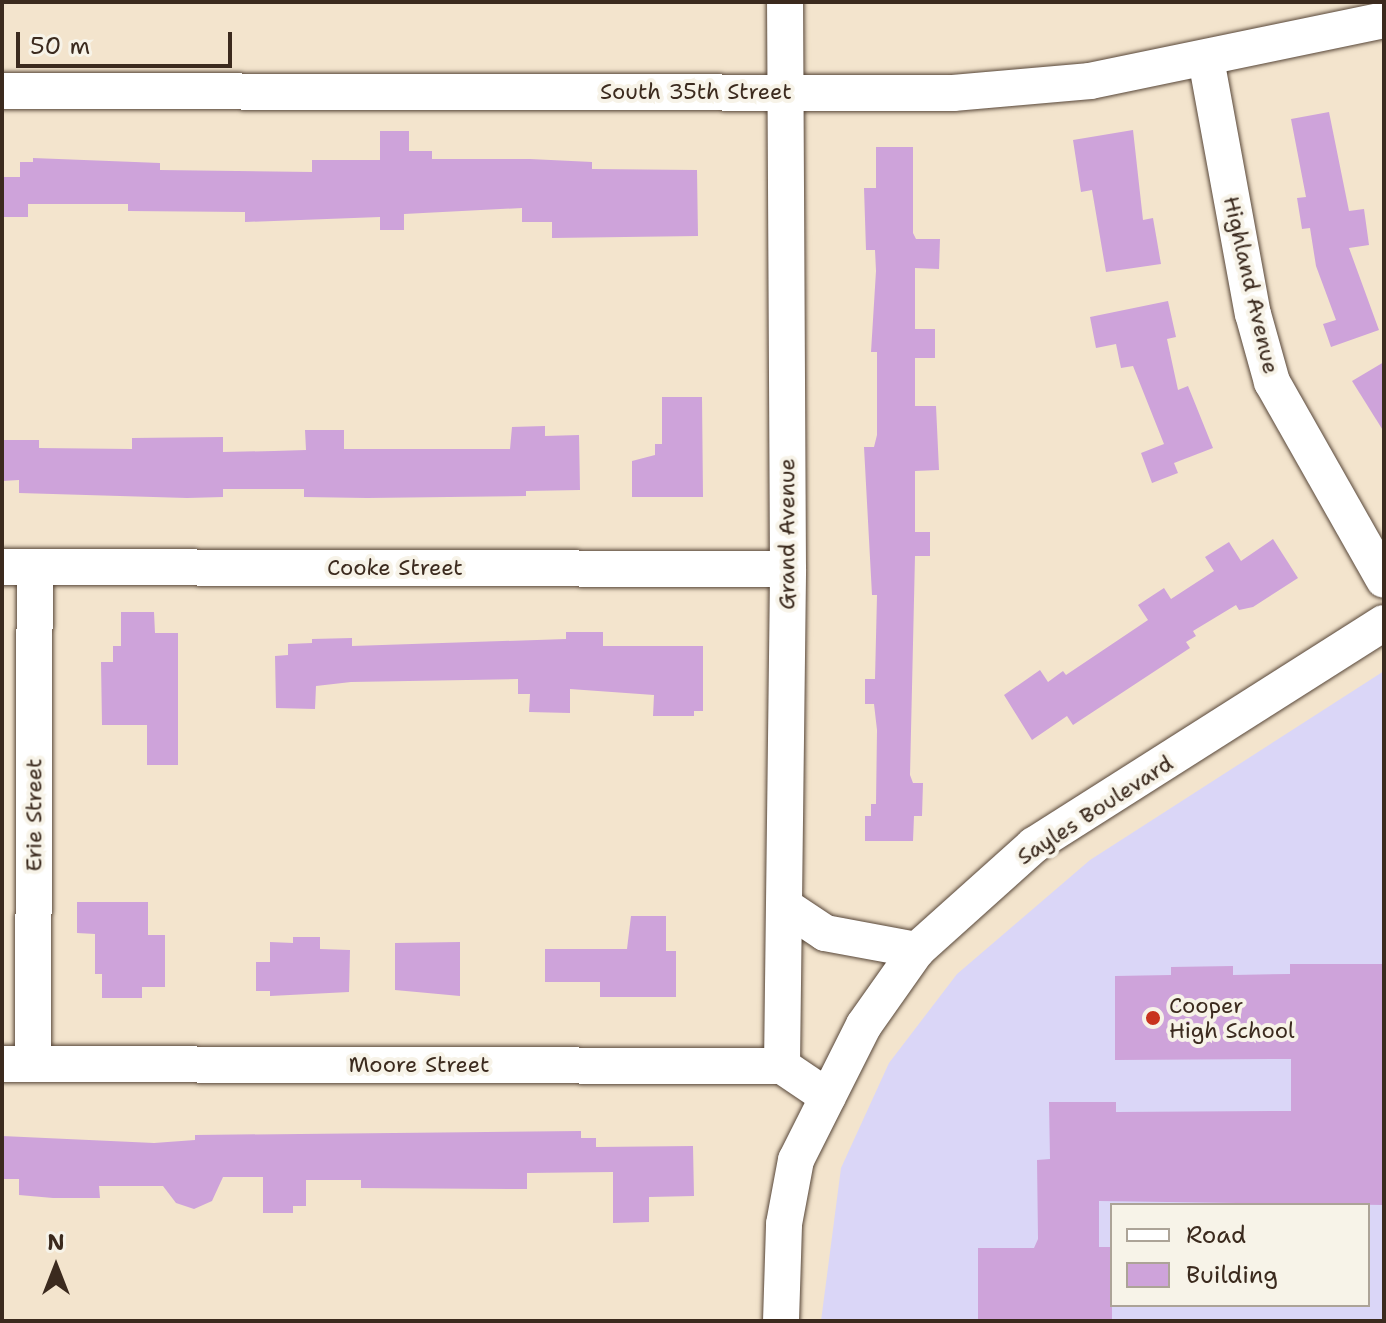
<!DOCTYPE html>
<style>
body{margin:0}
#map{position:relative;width:1386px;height:1323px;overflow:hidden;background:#f3e4cd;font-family:"Shantell Sans",sans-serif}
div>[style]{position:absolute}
.built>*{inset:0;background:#dad6f7}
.building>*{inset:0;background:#cea3da}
.roads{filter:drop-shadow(0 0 2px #574638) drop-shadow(0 0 2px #574638)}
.minor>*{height:36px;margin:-18px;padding:0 18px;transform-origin:18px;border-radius:18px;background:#fff}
.dots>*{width:22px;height:22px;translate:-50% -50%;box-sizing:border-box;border:4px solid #f7f3e8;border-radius:50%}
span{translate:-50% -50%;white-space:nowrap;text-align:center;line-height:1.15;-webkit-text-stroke:8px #f7f3e8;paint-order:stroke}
.street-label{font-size:22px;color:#3b2a1e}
.poi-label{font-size:22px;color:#3b2a1e}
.left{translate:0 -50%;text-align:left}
.frame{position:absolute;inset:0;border:4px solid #3b2a1e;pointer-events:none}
.legend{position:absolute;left:1110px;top:1203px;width:260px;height:104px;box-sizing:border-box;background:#f7f3e8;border:2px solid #aca397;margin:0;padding:10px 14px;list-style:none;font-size:24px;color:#3b2a1e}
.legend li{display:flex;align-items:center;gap:16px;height:40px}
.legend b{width:40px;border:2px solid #aca397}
.north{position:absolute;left:16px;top:1227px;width:80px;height:80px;-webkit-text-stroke:6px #f7f3e8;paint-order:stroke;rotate:0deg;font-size:22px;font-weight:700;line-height:32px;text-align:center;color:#3b2a1e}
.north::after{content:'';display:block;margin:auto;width:28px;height:36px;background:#3b2a1e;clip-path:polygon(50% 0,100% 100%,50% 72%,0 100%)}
.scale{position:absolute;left:16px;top:32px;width:216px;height:36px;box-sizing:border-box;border:4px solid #3b2a1e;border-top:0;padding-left:10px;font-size:24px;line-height:28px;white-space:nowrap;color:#3b2a1e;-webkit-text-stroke:6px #f7f3e8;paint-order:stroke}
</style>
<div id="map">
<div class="built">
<div style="clip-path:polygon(evenodd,1384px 671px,1384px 1321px,821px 1321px,841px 1168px,889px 1063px,957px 974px,1090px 860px,1384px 671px,1112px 1205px,1368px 1205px,1368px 1305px,1112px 1305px,1112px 1205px)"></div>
</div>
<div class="building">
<div style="clip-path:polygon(1329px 112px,1349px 211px,1364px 209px,1369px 245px,1349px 248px,1379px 330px,1331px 347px,1323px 324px,1336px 320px,1316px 266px,1310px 228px,1302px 229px,1297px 198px,1306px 197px,1291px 119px)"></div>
<div style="clip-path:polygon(1133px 130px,1143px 220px,1153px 218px,1161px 264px,1106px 272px,1092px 190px,1081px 192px,1073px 140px)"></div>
<div style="clip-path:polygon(380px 131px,409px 131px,409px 151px,432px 151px,432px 159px,530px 159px,592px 162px,592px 169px,697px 170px,698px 236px,552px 238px,552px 222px,522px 222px,522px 208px,404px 214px,404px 230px,380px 230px,380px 217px,245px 222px,245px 212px,128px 211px,128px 204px,28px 204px,28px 217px,2px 217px,2px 177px,20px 177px,20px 162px,33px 162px,33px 158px,160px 163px,160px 170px,312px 172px,312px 160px,380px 160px)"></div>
<div style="clip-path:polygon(876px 147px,913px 147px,913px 233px,916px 239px,940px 239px,939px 269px,915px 268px,915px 329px,935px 329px,935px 358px,915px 358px,915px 406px,936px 406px,939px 470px,915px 471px,915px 532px,930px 532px,930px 556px,915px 556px,910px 775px,913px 783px,923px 783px,922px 816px,914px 816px,913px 841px,865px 841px,865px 816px,871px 816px,871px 804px,876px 804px,877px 730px,874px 704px,865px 704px,865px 679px,875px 679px,877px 595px,872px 595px,864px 447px,874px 447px,877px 435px,877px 352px,871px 352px,876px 271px,875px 250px,866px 250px,864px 188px,876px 188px)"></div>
<div style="clip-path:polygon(1168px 301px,1176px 337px,1167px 339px,1178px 390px,1188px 386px,1213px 448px,1174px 463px,1178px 473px,1152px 483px,1141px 453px,1164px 444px,1133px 366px,1121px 368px,1116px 344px,1096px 348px,1090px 317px)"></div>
<div style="clip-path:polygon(1384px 362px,1384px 432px,1352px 381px)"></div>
<div style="clip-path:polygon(662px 397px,702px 397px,703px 497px,632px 497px,632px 461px,655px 455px,655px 444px,662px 444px)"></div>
<div style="clip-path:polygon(545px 426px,545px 436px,579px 435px,580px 490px,526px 491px,526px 496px,367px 498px,304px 497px,304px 489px,223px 489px,223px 497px,187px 498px,19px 493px,19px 480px,2px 481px,2px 440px,39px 440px,39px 448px,132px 449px,132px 438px,223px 437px,223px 452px,274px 451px,306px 450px,305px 430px,344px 430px,344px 449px,510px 449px,512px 427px)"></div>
<div style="clip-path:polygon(1273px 539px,1298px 578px,1253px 607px,1239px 610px,1236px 605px,1193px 631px,1196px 636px,1186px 642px,1190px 648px,1073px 725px,1067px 716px,1032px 740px,1004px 695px,1040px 670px,1048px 682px,1063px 671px,1066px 675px,1148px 620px,1138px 605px,1164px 588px,1171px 599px,1214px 571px,1205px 557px,1229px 542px,1241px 561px)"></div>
<div style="clip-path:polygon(121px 612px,154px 612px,155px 633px,178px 633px,178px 765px,147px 765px,147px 725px,102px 725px,101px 662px,113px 662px,113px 646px,121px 646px)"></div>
<div style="clip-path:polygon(566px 632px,603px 632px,603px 646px,703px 646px,703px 711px,694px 711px,694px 716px,653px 716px,654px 695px,570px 689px,570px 713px,529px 712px,530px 694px,518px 694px,518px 679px,351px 682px,316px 686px,315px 709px,276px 708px,275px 656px,288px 655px,288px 644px,312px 643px,312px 639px,352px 638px,352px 646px,566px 639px)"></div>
<div style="clip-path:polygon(77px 902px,148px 902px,148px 935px,165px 935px,165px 987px,142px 987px,142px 998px,102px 998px,102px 974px,95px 974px,95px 934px,77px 933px)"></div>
<div style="clip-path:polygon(631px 916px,666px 916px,666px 951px,676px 951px,676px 997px,600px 997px,600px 982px,545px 982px,545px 949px,627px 949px)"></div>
<div style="clip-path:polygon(293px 937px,320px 937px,320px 949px,350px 950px,349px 992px,270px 996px,270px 991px,256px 991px,256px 962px,270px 962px,270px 942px,293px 943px)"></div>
<div style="clip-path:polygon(460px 942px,460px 996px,395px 990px,395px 943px)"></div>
<div style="clip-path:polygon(1290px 964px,1384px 964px,1384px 1205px,1099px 1201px,1099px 1247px,1112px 1247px,1112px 1321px,978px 1321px,978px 1248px,1034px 1248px,1038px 1239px,1037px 1160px,1050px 1159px,1049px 1102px,1116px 1102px,1116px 1112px,1291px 1111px,1291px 1059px,1115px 1060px,1115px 976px,1171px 975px,1171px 967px,1233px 966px,1233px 975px,1290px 974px)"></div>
<div style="clip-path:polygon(581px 1131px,581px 1138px,596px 1138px,596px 1147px,693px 1146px,694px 1196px,649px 1197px,649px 1222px,613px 1223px,613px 1172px,527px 1173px,527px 1189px,361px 1188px,361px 1180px,306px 1180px,306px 1206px,293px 1206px,293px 1213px,263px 1213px,263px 1177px,223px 1177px,212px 1201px,194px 1209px,176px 1203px,163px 1186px,99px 1186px,100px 1198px,53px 1198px,19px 1195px,19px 1179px,2px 1179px,2px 1136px,154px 1143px,195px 1140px,195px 1135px)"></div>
</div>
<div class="roads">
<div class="minor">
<div style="left:1206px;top:59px;width:259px;rotate:79.6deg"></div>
<div style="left:1253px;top:314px;width:71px;rotate:74.4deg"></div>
<div style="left:1272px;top:382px;width:227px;rotate:60.5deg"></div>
<div style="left:2px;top:91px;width:951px;rotate:0.12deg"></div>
<div style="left:953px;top:93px;width:138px;rotate:-5deg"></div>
<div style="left:1090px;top:81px;width:300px;rotate:-11.7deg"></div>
<div style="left:2px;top:567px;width:786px;rotate:0.15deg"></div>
<div style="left:786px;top:907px;width:47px;rotate:33.7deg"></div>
<div style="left:825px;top:933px;width:94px;rotate:10.5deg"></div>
<div style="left:2px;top:1064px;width:780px;rotate:0.15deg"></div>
<div style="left:782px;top:1066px;width:55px;rotate:34deg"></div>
<div style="left:33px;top:1064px;width:497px;rotate:-89.8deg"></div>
<div style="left:782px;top:1066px;width:497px;rotate:-89.3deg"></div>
<div style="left:788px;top:569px;width:567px;rotate:-90.3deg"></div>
<div style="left:781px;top:1321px;width:97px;rotate:-88.2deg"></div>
<div style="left:784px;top:1224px;width:65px;rotate:-79.4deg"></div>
<div style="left:796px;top:1160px;width:151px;rotate:-63.3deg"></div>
<div style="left:864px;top:1025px;width:92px;rotate:-54.8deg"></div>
<div style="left:917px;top:950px;width:157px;rotate:-41.9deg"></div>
<div style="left:1034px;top:845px;width:414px;rotate:-32.4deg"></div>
</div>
</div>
<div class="dots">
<div style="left:1153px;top:1018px;background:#c8321e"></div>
</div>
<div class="street-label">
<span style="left:696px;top:92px">South 35th Street</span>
<span style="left:1251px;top:285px;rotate:77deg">Highland Avenue</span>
<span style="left:787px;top:534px;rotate:-90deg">Grand Avenue</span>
<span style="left:395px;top:568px">Cooke Street</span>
<span style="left:1095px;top:810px;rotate:-33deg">Sayles Boulevard</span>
<span style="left:34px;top:815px;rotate:-90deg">Erie Street</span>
<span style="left:419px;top:1065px">Moore Street</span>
</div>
<div class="poi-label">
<span class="left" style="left:1169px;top:1018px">Cooper<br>High School</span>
</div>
<div class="frame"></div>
<ul class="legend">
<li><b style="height:10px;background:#fff"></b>Road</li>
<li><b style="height:22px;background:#cea3da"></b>Building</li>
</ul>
<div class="north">N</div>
<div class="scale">50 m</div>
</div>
